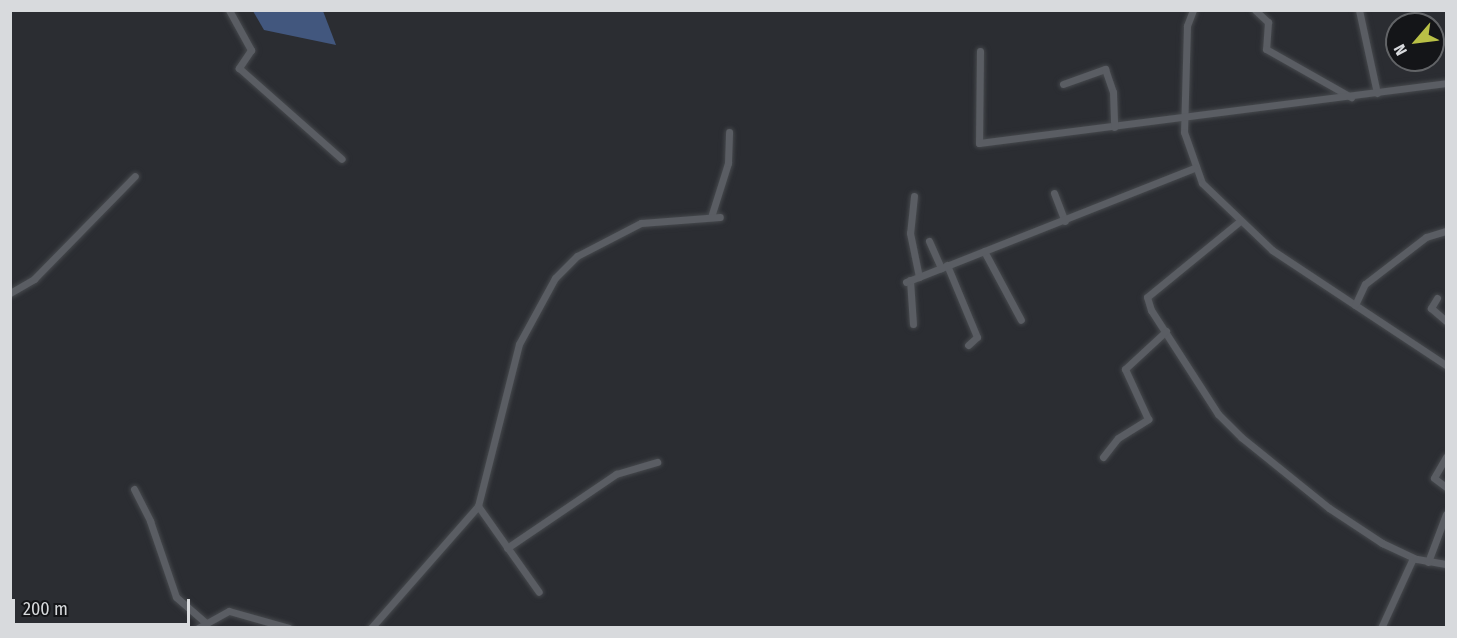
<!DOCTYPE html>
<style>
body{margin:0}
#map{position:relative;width:1457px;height:638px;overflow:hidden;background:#2b2d32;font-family:"Fira Sans Condensed",sans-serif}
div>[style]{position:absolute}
.forest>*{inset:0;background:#42577e}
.roads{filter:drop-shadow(0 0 2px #46494d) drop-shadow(0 0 2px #46494d)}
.minor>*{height:7px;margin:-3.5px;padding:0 3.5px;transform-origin:3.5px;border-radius:3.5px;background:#5a5d63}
span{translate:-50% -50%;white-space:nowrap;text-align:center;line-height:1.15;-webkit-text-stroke:5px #141518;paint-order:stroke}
.frame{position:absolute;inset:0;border:12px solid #d8dadd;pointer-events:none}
.north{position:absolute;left:1385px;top:12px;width:60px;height:60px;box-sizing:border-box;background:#141518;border:2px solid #626467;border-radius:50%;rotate:242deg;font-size:16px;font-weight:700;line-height:24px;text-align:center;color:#d8dadd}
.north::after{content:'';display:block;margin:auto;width:21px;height:27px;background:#b9c046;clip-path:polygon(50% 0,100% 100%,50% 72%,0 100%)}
.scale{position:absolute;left:12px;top:599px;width:178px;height:27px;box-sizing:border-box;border:3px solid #d8dadd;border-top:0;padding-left:8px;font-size:18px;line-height:21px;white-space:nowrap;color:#d8dadd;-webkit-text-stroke:4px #141518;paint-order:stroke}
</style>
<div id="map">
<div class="forest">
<div style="clip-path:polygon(253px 11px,323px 11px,336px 45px,264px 30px)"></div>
</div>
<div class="roads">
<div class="minor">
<div style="left:229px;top:10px;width:46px;rotate:61.2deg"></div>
<div style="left:251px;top:50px;width:22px;rotate:124deg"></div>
<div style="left:239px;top:68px;width:137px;rotate:41.5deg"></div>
<div style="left:1193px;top:10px;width:17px;rotate:111deg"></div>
<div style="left:1187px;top:26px;width:106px;rotate:91.6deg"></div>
<div style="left:1184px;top:132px;width:54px;rotate:70.6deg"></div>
<div style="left:1202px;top:183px;width:97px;rotate:43.7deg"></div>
<div style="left:1272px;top:250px;width:209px;rotate:33.5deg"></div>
<div style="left:1255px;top:10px;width:18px;rotate:43deg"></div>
<div style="left:1268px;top:22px;width:27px;rotate:94deg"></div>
<div style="left:1266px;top:49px;width:98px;rotate:29.5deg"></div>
<div style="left:1359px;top:10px;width:85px;rotate:77.8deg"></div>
<div style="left:980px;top:51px;width:92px;rotate:90.6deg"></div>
<div style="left:979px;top:143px;width:471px;rotate:-7.3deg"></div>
<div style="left:1063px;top:84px;width:45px;rotate:-19.7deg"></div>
<div style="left:1105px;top:69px;width:24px;rotate:71deg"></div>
<div style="left:1113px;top:92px;width:35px;rotate:88deg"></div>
<div style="left:1054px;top:193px;width:30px;rotate:69deg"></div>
<div style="left:914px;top:196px;width:37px;rotate:96deg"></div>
<div style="left:910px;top:233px;width:45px;rotate:78.4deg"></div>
<div style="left:711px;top:217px;width:57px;rotate:-72.5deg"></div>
<div style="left:728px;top:163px;width:31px;rotate:-88deg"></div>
<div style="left:1240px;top:221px;width:120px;rotate:140.7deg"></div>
<div style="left:1147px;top:297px;width:14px;rotate:73deg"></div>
<div style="left:1151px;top:310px;width:124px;rotate:57.2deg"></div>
<div style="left:1218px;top:414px;width:33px;rotate:45deg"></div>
<div style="left:1241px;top:437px;width:113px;rotate:38.9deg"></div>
<div style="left:1329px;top:508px;width:64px;rotate:33.4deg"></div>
<div style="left:1382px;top:543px;width:38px;rotate:25deg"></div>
<div style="left:1417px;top:559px;width:29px;rotate:10deg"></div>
<div style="left:929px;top:241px;width:30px;rotate:66deg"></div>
<div style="left:984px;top:251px;width:78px;rotate:61.8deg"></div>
<div style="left:947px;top:265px;width:78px;rotate:67.4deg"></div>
<div style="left:977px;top:337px;width:12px;rotate:138deg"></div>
<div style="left:910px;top:280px;width:44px;rotate:86.1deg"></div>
<div style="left:906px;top:282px;width:310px;rotate:-21.6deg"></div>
<div style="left:10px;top:293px;width:28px;rotate:-30deg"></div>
<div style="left:34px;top:279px;width:144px;rotate:-45.6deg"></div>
<div style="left:1437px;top:298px;width:12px;rotate:121deg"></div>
<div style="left:1431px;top:308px;width:20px;rotate:41deg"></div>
<div style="left:1355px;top:305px;width:23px;rotate:-65deg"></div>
<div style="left:1365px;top:284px;width:77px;rotate:-37.6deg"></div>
<div style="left:1426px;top:237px;width:21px;rotate:-17deg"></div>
<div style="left:1103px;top:457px;width:24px;rotate:-52deg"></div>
<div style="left:1118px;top:438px;width:36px;rotate:-32deg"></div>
<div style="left:1148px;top:419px;width:55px;rotate:-114.7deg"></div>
<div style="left:1125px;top:369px;width:56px;rotate:-42.8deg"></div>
<div style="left:1446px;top:457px;width:24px;rotate:120deg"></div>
<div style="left:1434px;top:478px;width:15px;rotate:37deg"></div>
<div style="left:134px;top:489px;width:36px;rotate:63deg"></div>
<div style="left:150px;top:521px;width:80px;rotate:71.1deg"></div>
<div style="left:176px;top:597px;width:38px;rotate:41deg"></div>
<div style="left:478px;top:506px;width:105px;rotate:54.7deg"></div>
<div style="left:507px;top:548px;width:132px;rotate:-34.2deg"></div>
<div style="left:616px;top:474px;width:43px;rotate:-16.3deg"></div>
<div style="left:1428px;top:562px;width:51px;rotate:-69.4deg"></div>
<div style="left:198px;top:628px;width:35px;rotate:-29deg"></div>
<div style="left:229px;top:611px;width:62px;rotate:15.8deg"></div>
<div style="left:371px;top:628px;width:162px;rotate:-48.7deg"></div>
<div style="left:478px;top:506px;width:167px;rotate:-75.8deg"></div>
<div style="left:519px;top:344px;width:75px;rotate:-61.4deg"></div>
<div style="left:555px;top:278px;width:31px;rotate:-45deg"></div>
<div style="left:577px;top:256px;width:72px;rotate:-27.3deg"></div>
<div style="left:641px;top:223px;width:79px;rotate:-4.3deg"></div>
<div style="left:1381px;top:628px;width:77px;rotate:-65.4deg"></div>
</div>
</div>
<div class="frame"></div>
<div class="north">N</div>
<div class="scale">200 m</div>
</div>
